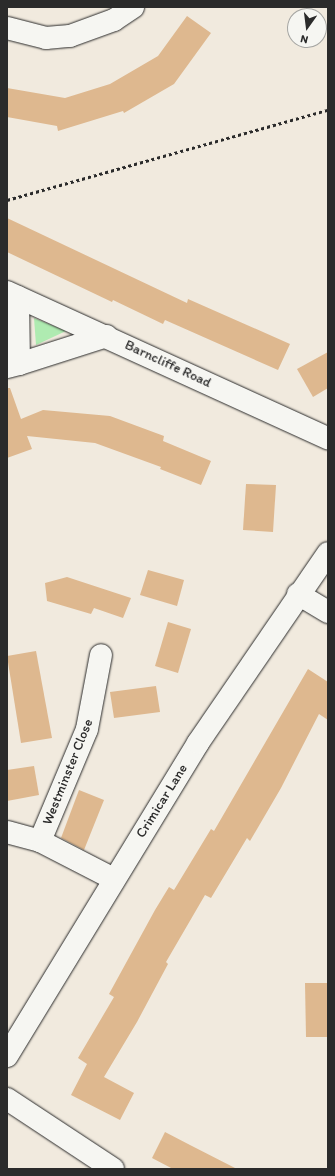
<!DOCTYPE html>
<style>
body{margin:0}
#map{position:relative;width:335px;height:1176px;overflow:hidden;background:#f1eade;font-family:Itim,sans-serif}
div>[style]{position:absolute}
.green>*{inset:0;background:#afebb1}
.building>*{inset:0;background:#deb88f}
.path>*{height:2.5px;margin-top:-1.25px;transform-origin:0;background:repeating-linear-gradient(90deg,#2b2b2b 0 3px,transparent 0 6px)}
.roads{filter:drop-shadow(0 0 1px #2b2b2b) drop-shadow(0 0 1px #2b2b2b)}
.minor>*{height:22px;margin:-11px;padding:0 11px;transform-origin:11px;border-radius:11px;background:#f6f6f2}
.tertiary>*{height:22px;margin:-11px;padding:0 11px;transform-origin:11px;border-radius:11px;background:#f6f6f2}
span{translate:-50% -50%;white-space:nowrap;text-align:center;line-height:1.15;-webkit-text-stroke:3.5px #f6f6f2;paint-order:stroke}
.street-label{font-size:14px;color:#2b2b2b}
.frame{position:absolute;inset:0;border:8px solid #2b2b2b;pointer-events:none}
.north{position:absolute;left:287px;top:8px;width:40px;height:40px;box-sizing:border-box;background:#f6f6f2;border:1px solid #a5a5a2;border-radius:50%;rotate:194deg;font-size:11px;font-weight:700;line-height:16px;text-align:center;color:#2b2b2b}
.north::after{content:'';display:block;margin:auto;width:14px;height:18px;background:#2b2b2b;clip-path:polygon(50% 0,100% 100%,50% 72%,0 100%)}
</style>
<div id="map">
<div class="green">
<div style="clip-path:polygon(34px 318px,66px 331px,36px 345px)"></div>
</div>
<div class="building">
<div style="clip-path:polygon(187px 16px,211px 33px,174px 84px,124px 113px,123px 111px,58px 131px,57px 126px,7px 117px,7px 88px,65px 98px,110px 84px,158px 56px)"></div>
<div style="clip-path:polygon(7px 218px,187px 303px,188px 299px,290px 344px,278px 370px,165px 320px,163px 324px,113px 300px,112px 302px,7px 252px)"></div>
<div style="clip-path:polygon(328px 352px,328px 388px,313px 397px,297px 369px)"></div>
<div style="clip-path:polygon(7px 388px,10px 388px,21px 419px,43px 410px,110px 416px,164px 436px,163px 441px,211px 461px,201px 485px,160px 469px,161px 467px,95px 443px,27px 436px,32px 449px,7px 458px)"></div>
<div style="clip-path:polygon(246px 484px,276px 485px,273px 532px,243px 530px)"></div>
<div style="clip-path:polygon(148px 570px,184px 580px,177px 606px,140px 595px)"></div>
<div style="clip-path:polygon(67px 577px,131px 598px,123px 618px,94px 608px,91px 614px,47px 601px,45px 583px)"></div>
<div style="clip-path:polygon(168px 622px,191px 629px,178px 673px,155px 666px)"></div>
<div style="clip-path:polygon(36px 651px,52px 738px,21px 743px,7px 656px)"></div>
<div style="clip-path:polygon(308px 669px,328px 682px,328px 720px,319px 714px,281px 788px,250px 841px,247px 838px,211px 898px,205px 895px,166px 962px,168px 964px,137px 1022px,104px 1077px,134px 1093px,120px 1120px,71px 1095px,87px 1064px,78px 1058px,114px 997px,109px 994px,155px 910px,169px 887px,174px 890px,211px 829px,214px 831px)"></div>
<div style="clip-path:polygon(156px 686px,160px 712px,114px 718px,110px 692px)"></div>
<div style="clip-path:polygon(34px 766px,39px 795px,7px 801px,7px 770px)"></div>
<div style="clip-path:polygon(79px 790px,104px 800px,84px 850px,61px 838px)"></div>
<div style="clip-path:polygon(305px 983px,328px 983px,328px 1037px,306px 1037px)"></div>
<div style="clip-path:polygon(165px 1132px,190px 1145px,237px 1169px,173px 1169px,152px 1158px)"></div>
</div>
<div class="path">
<div style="left:7px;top:200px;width:333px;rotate:-15.7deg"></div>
</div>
<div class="roads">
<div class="minor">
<div style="left:7px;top:28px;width:40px;rotate:14.4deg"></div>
<div style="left:46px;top:38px;width:24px;rotate:-5deg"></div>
<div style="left:70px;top:36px;width:47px;rotate:-20deg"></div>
<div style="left:114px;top:20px;width:23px;rotate:-34deg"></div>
<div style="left:7px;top:292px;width:353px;rotate:24.5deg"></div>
<div style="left:19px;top:364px;width:92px;rotate:-17.7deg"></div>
<div style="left:7px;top:367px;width:12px;rotate:-14deg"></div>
<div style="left:19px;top:364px;width:67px;rotate:-90.9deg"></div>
<div style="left:298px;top:594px;width:35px;rotate:31deg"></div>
<div style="left:7px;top:832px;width:34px;rotate:15deg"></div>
<div style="left:40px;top:841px;width:83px;rotate:27.2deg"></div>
<div style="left:40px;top:841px;width:121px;rotate:-67.2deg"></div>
<div style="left:87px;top:729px;width:75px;rotate:-79.3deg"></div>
<div style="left:7px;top:1099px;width:127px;rotate:33.4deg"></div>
</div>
<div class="tertiary">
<div style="left:7px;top:1056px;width:367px;rotate:-58.6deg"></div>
<div style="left:198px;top:743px;width:230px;rotate:-55.6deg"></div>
</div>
</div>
<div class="street-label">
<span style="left:168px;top:364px;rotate:25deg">Barncliffe Road</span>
<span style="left:68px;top:772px;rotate:-68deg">Westminster Close</span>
<span style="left:162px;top:801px;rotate:-58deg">Crimicar Lane</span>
</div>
<div class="frame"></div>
<div class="north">N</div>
</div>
